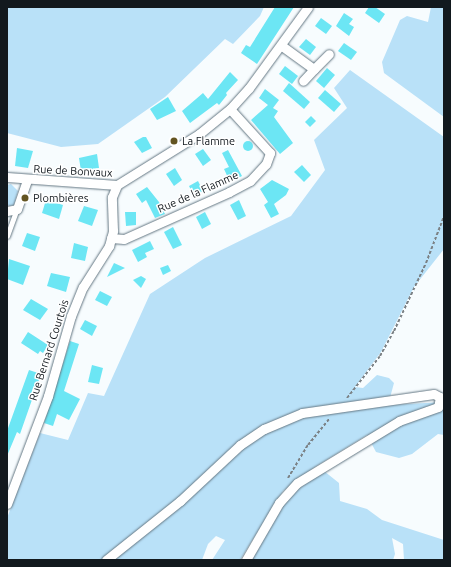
<!DOCTYPE html>
<meta charset="utf-8">
<style>
body{margin:0}
#map{position:relative;width:451px;height:567px;overflow:hidden;background:#f7fcfe;font-family:Ubuntu,sans-serif}
div>[style]{position:absolute}
.green>*{inset:0;background:#b9e1f8}
.building>*{inset:0;background:#6ce6f4}
.round{border-radius:50%}
.path>*{height:2px;margin-top:-1px;transform-origin:0;background:repeating-linear-gradient(90deg,#7b8185 0 3px,transparent 0 5px)}
.roads{filter:drop-shadow(0 0 1px #647783) drop-shadow(0 0 1px #647783)}
.lane>*{height:4.5px;margin:-2.25px;padding:0 2.25px;transform-origin:2.25px;border-radius:2.25px;background:#fff}
.street>*{height:9px;margin:-4.5px;padding:0 4.5px;transform-origin:4.5px;border-radius:4.5px;background:#fff}
.dots>*{width:11px;height:11px;translate:-50% -50%;box-sizing:border-box;border:2px solid #fff;border-radius:50%}
span{translate:-50% -50%;white-space:nowrap;text-align:center;line-height:1.15;-webkit-text-stroke:3px #fff;paint-order:stroke}
.poi-label{font-size:11px;color:#12191e}
.left{translate:0 -50%;text-align:left}
.street-label{font-size:11px;color:#12191e}
.frame{position:absolute;inset:0;border:8px solid #12191e;pointer-events:none}
</style>
<div id="map">
<div class="green">
<div style="clip-path:polygon(7px 7px,264px 7px,260px 16px,233px 44px,225px 39px,165px 97px,98px 144px,61px 147px,7px 133px)"></div>
<div style="clip-path:polygon(431px 7px,444px 7px,444px 117px,384px 73px,382px 62px,400px 20px,407px 16px,428px 22px)"></div>
<div style="clip-path:polygon(350px 70px,444px 137px,444px 249px,414px 287px,381px 352px,355px 387px,363px 388px,377px 375px,389px 378px,394px 383px,388px 405px,444px 402px,444px 435px,438px 434px,412px 454px,399px 458px,376px 452px,367px 435px,315px 467px,283px 491px,240px 560px,212px 560px,225px 540px,216px 536px,208px 544px,202px 560px,7px 560px,7px 518px,40px 433px,68px 440px,88px 393px,104px 396px,150px 294px,205px 258px,291px 216px,325px 170px,314px 140px,347px 108px,334px 88px)"></div>
<div style="clip-path:polygon(11px 184px,18px 191px,14px 205px,10px 206px,7px 205px,7px 185px)"></div>
<div style="clip-path:polygon(324px 471px,339px 483px,340px 501px,367px 509px,382px 520px,444px 540px,444px 560px,404px 560px,403px 544px,392px 538px,395px 554px,393px 560px,250px 560px,271px 521px,294px 492px)"></div>
</div>
<div class="building">
<div style="clip-path:polygon(275px 7px,294px 7px,257px 64px,241px 53px,246px 45px,250px 47px)"></div>
<div style="clip-path:polygon(369px 7px,375px 7px,385px 14px,379px 23px,365px 13px)"></div>
<div style="clip-path:polygon(344px 13px,353px 19px,349px 24px,354px 27px,349px 36px,336px 26px)"></div>
<div style="clip-path:polygon(321px 18px,332px 26px,326px 34px,315px 26px)"></div>
<div style="clip-path:polygon(306px 39px,316px 47px,310px 55px,299px 47px)"></div>
<div style="clip-path:polygon(344px 43px,357px 52px,351px 60px,338px 51px)"></div>
<div style="clip-path:polygon(285px 66px,298px 76px,292px 84px,279px 74px)"></div>
<div style="clip-path:polygon(327px 68px,335px 75px,324px 88px,316px 81px)"></div>
<div style="clip-path:polygon(230px 72px,238px 80px,226px 93px,227px 95px,219px 105px,217px 103px,190px 123px,182px 111px,203px 93px,208px 99px)"></div>
<div style="clip-path:polygon(289px 83px,310px 102px,304px 109px,283px 91px)"></div>
<div style="clip-path:polygon(265px 89px,279px 100px,273px 108px,278px 111px,274px 117px,293px 143px,280px 154px,251px 120px,268px 105px,259px 98px)"></div>
<div style="clip-path:polygon(325px 90px,341px 104px,334px 112px,318px 98px)"></div>
<div style="clip-path:polygon(168px 97px,176px 111px,157px 120px,150px 109px)"></div>
<div style="clip-path:polygon(311px 116px,316px 121px,310px 127px,305px 122px)"></div>
<div style="clip-path:polygon(143px 137px,146px 137px,152px 148px,142px 153px,134px 142px)"></div>
<div class="round" style="left:243px;top:141px;width:10px;height:10px"></div>
<div style="clip-path:polygon(17px 148px,33px 151px,28px 168px,15px 166px)"></div>
<div style="clip-path:polygon(203px 149px,211px 160px,203px 166px,195px 154px)"></div>
<div style="clip-path:polygon(228px 150px,242px 176px,230px 182px,224px 169px,229px 167px,222px 153px)"></div>
<div style="clip-path:polygon(97px 154px,99px 168px,81px 171px,79px 158px)"></div>
<div style="clip-path:polygon(302px 165px,311px 175px,304px 182px,294px 172px)"></div>
<div style="clip-path:polygon(175px 168px,182px 180px,174px 186px,166px 174px)"></div>
<div style="clip-path:polygon(272px 180px,289px 189px,286px 195px,274px 204px,279px 214px,271px 218px,264px 205px,268px 202px,260px 189px)"></div>
<div style="clip-path:polygon(198px 181px,203px 191px,194px 196px,189px 186px)"></div>
<div style="clip-path:polygon(147px 187px,159px 202px,165px 214px,155px 218px,146px 200px,142px 203px,136px 194px)"></div>
<div style="clip-path:polygon(46px 200px,63px 205px,59px 219px,42px 213px)"></div>
<div style="clip-path:polygon(239px 200px,246px 216px,238px 220px,230px 205px)"></div>
<div style="clip-path:polygon(84px 206px,98px 210px,92px 226px,78px 221px)"></div>
<div style="clip-path:polygon(125px 212px,136px 212px,136px 225px,126px 226px)"></div>
<div style="clip-path:polygon(205px 212px,211px 224px,202px 229px,196px 217px)"></div>
<div style="clip-path:polygon(173px 227px,182px 245px,173px 249px,164px 232px)"></div>
<div style="clip-path:polygon(27px 233px,40px 237px,35px 251px,22px 246px)"></div>
<div style="clip-path:polygon(150px 241px,154px 249px,145px 253px,147px 257px,138px 262px,132px 250px)"></div>
<div style="clip-path:polygon(74px 243px,88px 247px,85px 261px,71px 258px)"></div>
<div style="clip-path:polygon(9px 259px,30px 266px,23px 285px,7px 279px)"></div>
<div style="clip-path:polygon(114px 263px,125px 268px,107px 277px)"></div>
<div style="clip-path:polygon(168px 265px,171px 271px,163px 275px,160px 268px)"></div>
<div style="clip-path:polygon(51px 273px,70px 277px,66px 292px,47px 286px)"></div>
<div style="clip-path:polygon(141px 276px,146px 279px,141px 288px,133px 280px)"></div>
<div style="clip-path:polygon(100px 291px,112px 297px,107px 306px,95px 300px)"></div>
<div style="clip-path:polygon(31px 299px,48px 309px,40px 320px,23px 310px)"></div>
<div style="clip-path:polygon(85px 320px,97px 326px,92px 336px,80px 329px)"></div>
<div style="clip-path:polygon(28px 332px,48px 345px,43px 353px,40px 351px,38px 354px,21px 343px)"></div>
<div style="clip-path:polygon(70px 341px,79px 344px,64px 391px,80px 399px,69px 420px,57px 414px,53px 426px,44px 423px)"></div>
<div style="clip-path:polygon(92px 365px,103px 368px,99px 384px,88px 382px)"></div>
<div style="clip-path:polygon(29px 370px,41px 374px,20px 434px,17px 432px,7px 456px,7px 431px)"></div>
</div>
<div class="path">
<div style="left:347px;top:398px;width:53px;rotate:-51.8deg"></div>
<div style="left:380px;top:356px;width:29px;rotate:-61deg"></div>
<div style="left:394px;top:331px;width:75px;rotate:-64.8deg"></div>
<div style="left:426px;top:263px;width:50px;rotate:-69deg"></div>
<div style="left:288px;top:478px;width:39px;rotate:-59deg"></div>
<div style="left:308px;top:445px;width:35px;rotate:-51deg"></div>
</div>
<div class="roads">
<div class="lane">
<div style="left:7px;top:236px;width:29px;rotate:-70deg"></div>
</div>
<div class="street">
<div style="left:282px;top:46px;width:39px;rotate:36deg"></div>
<div style="left:314px;top:69px;width:16px;rotate:133deg"></div>
<div style="left:314px;top:69px;width:21px;rotate:-45deg"></div>
<div style="left:7px;top:177px;width:110px;rotate:4.2deg"></div>
<div style="left:7px;top:211px;width:10px;rotate:-11deg"></div>
<div style="left:17px;top:209px;width:31px;rotate:-71deg"></div>
<div style="left:111px;top:238px;width:13px;rotate:4deg"></div>
<div style="left:124px;top:239px;width:115px;rotate:-24.1deg"></div>
<div style="left:229px;top:192px;width:24px;rotate:-28deg"></div>
<div style="left:250px;top:181px;width:23px;rotate:-47deg"></div>
<div style="left:266px;top:164px;width:12px;rotate:-70deg"></div>
<div style="left:270px;top:153px;width:59px;rotate:-132.3deg"></div>
<div style="left:7px;top:504px;width:116px;rotate:-69.2deg"></div>
<div style="left:48px;top:396px;width:83px;rotate:-74deg"></div>
<div style="left:71px;top:316px;width:31px;rotate:-68deg"></div>
<div style="left:83px;top:287px;width:49px;rotate:-57.6deg"></div>
<div style="left:109px;top:246px;width:16px;rotate:-75deg"></div>
<div style="left:113px;top:231px;width:34px;rotate:-92deg"></div>
<div style="left:112px;top:197px;width:13px;rotate:-67deg"></div>
<div style="left:117px;top:185px;width:97px;rotate:-31.9deg"></div>
<div style="left:199px;top:134px;width:40px;rotate:-39deg"></div>
<div style="left:230px;top:109px;width:28px;rotate:-48deg"></div>
<div style="left:249px;top:88px;width:100px;rotate:-53.9deg"></div>
<div style="left:106px;top:560px;width:95px;rotate:-38.6deg"></div>
<div style="left:180px;top:501px;width:82px;rotate:-43deg"></div>
<div style="left:240px;top:445px;width:29px;rotate:-34deg"></div>
<div style="left:264px;top:429px;width:41px;rotate:-22.8deg"></div>
<div style="left:302px;top:413px;width:133px;rotate:-8.2deg"></div>
<div style="left:434px;top:394px;width:7px;rotate:27deg"></div>
<div style="left:440px;top:397px;width:10px;rotate:101deg"></div>
<div style="left:438px;top:407px;width:41px;rotate:160.3deg"></div>
<div style="left:399px;top:421px;width:119px;rotate:148.7deg"></div>
<div style="left:297px;top:483px;width:27px;rotate:132deg"></div>
<div style="left:279px;top:503px;width:66px;rotate:120.1deg"></div>
</div>
</div>
<div class="dots">
<div style="left:174px;top:141px;background:#635421"></div>
<div style="left:25px;top:198px;background:#635421"></div>
</div>
<div class="poi-label">
<span class="left" style="left:182px;top:141px">La Flamme</span>
<span class="left" style="left:33px;top:198px">Plombières</span>
</div>
<div class="street-label">
<span style="left:73px;top:171px;rotate:3deg">Rue de Bonvaux</span>
<span style="left:198px;top:192px;rotate:-24deg">Rue de la Flamme</span>
<span style="left:49px;top:350px;rotate:-72deg">Rue Bernard Courtois</span>
</div>
<div class="frame"></div>
</div>
